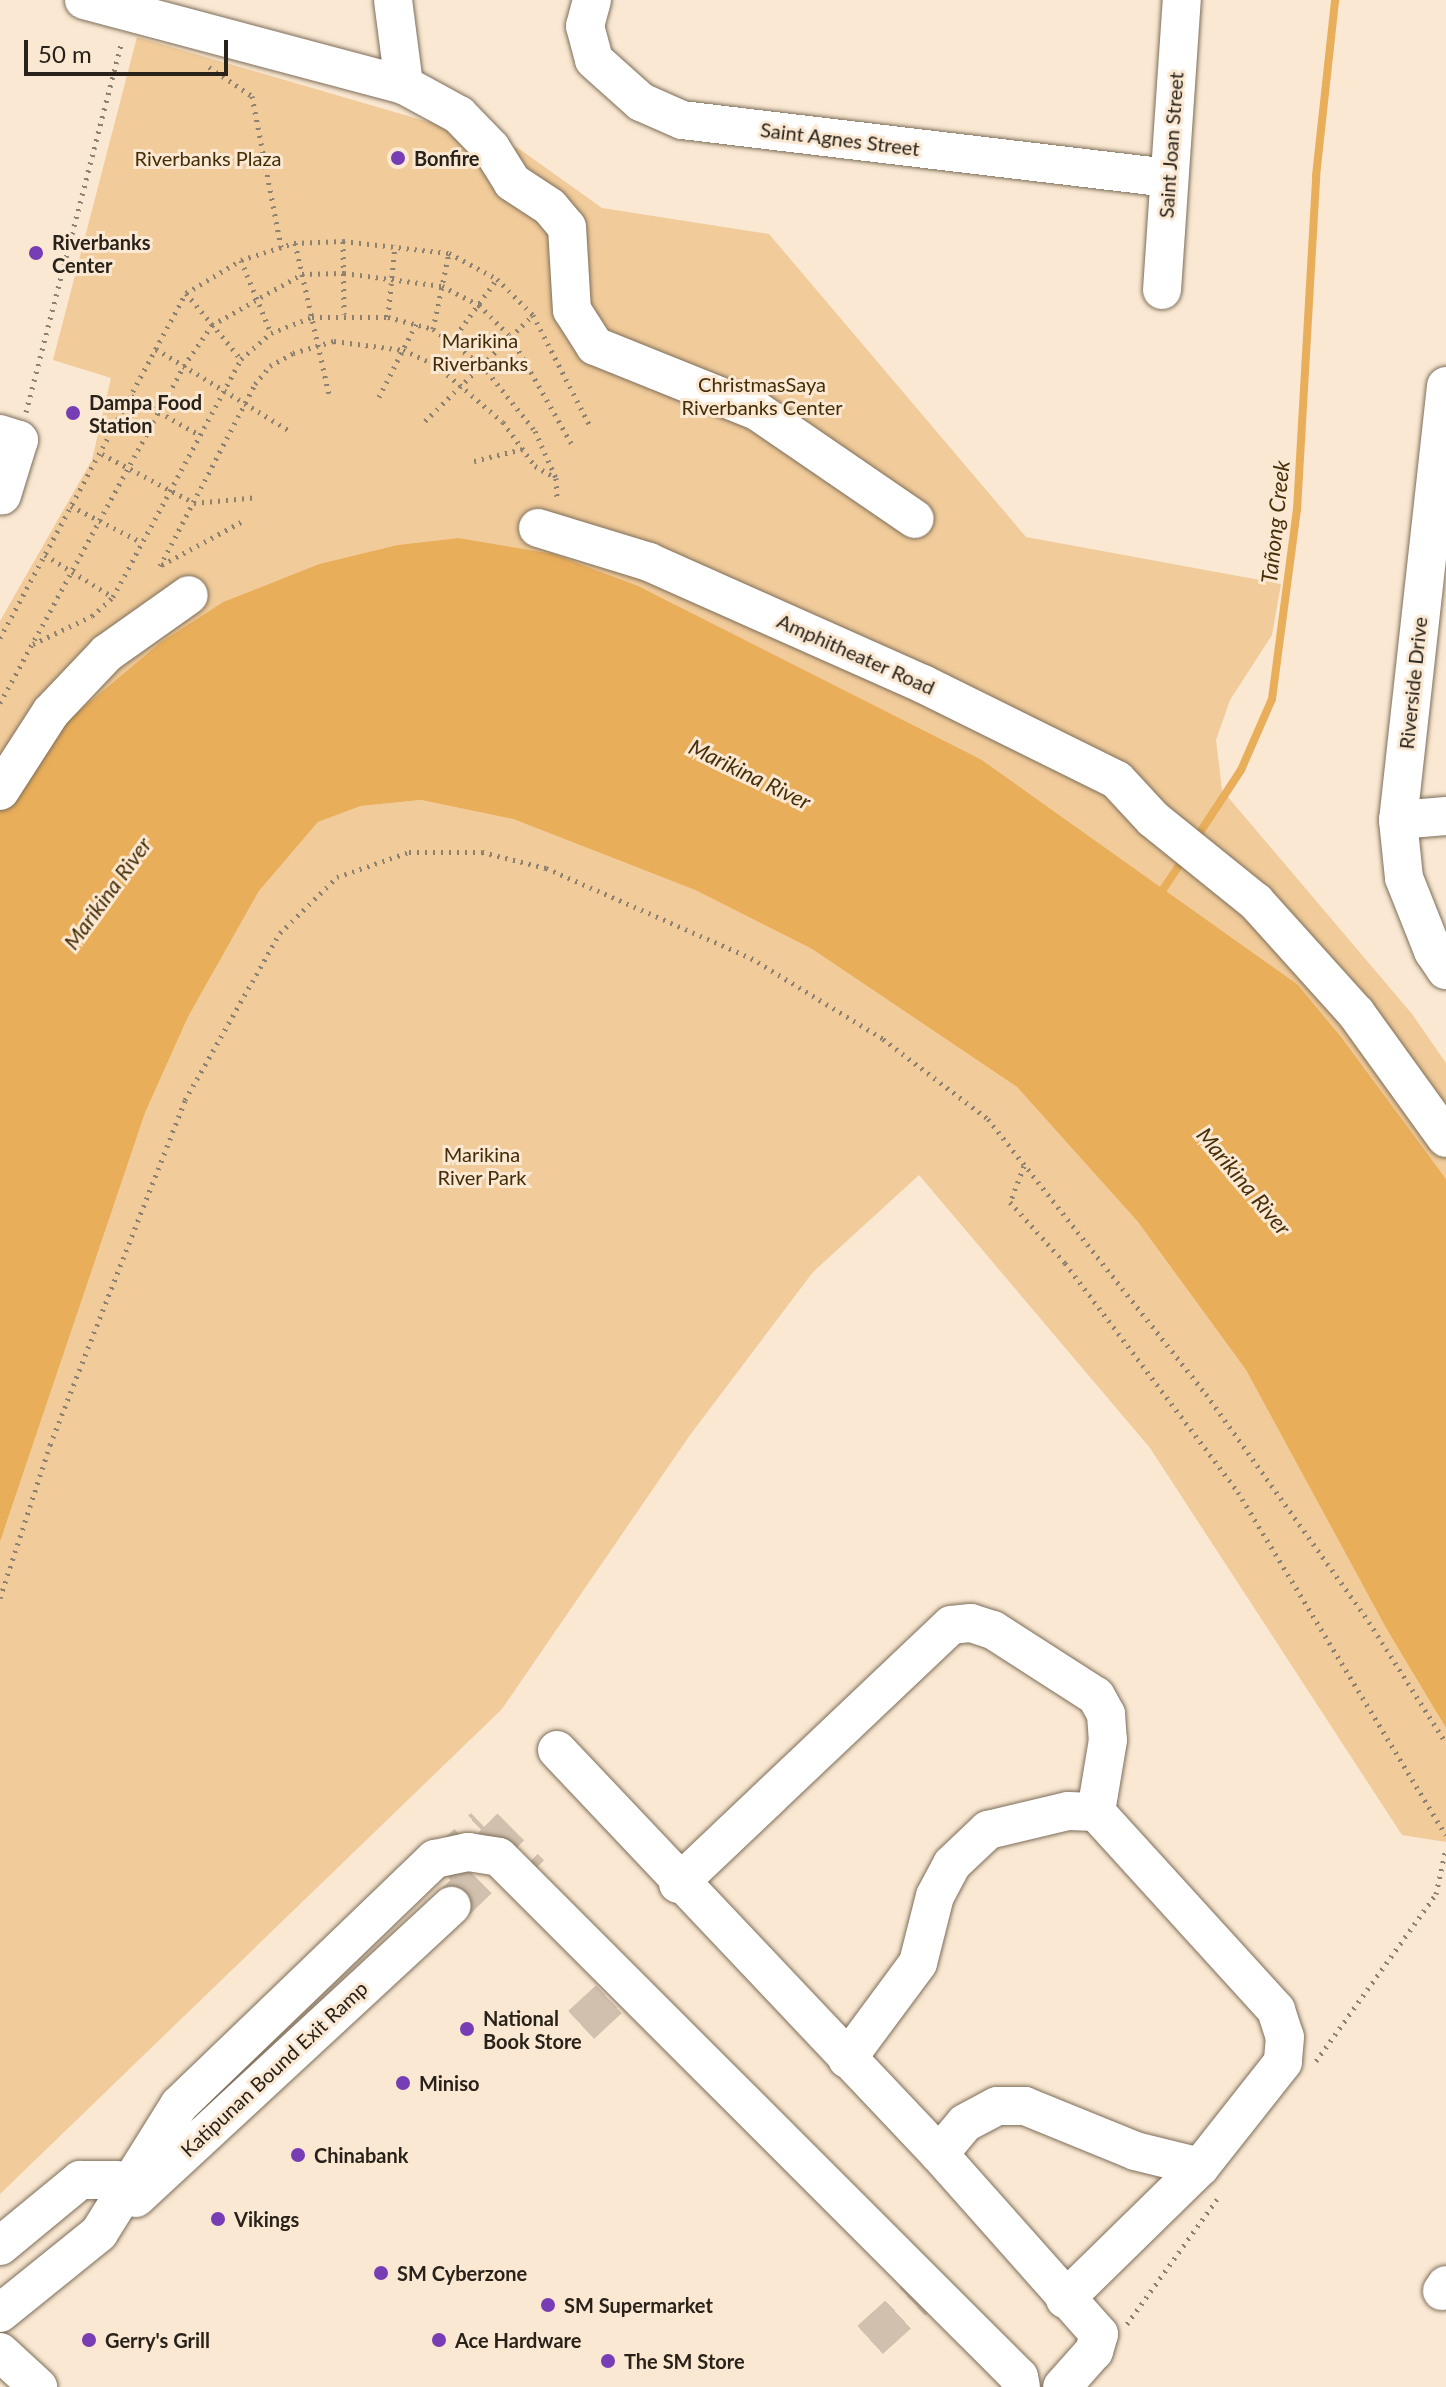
<!DOCTYPE html>
<meta charset="utf-8">
<style>
body{margin:0}
#map{position:relative;width:1446px;height:2387px;overflow:hidden;background:#fae8d2;font-family:Lato,sans-serif}
div>[style]{position:absolute}
.green>*{inset:0;background:#f1cb9a}
.water>*{inset:0;background:#e9ae5a}
.stream>*{height:8px;margin:-4px;padding:0 4px;transform-origin:4px;border-radius:4px;background:#e9ae5a}
.minor-tunnel>*{height:38px;margin-top:-19px;transform-origin:0;background:repeating-linear-gradient(90deg,#d0c0ad 0 38px,transparent 0 57px)}
.path>*{height:5px;margin-top:-2.5px;transform-origin:0;background:repeating-linear-gradient(90deg,#8d8172 0 2px,transparent 0 8px)}
.roads{filter:drop-shadow(0 0 2px #7d6d59) drop-shadow(0 0 2px #7d6d59)}
.minor>*{height:38px;margin:-19px;padding:0 19px;transform-origin:19px;border-radius:19px;background:#fff}
.dots>*{width:22px;height:22px;translate:-50% -50%;box-sizing:border-box;border:4px solid #fae8d2;border-radius:50%}
span{translate:-50% -50%;white-space:nowrap;text-align:center;line-height:1.15;-webkit-text-stroke:6px #fae8d2;paint-order:stroke}
.street-label{font-size:20px;color:#28221a}
.park-label{font-size:20px;color:#442c06}
.poi-label{font-size:20px;color:#28221a;font-weight:700}
.left{translate:0 -50%;text-align:left}
.water-label{font-size:22px;color:#472f09;font-style:italic}
.scale{position:absolute;left:24px;top:40px;width:204px;height:36px;box-sizing:border-box;border:4px solid #28221a;border-top:0;padding-left:10px;font-size:24px;line-height:28px;white-space:nowrap;color:#28221a;-webkit-text-stroke:6px #fae8d2;paint-order:stroke}
</style>
<div id="map">
<div class="green">
<div style="clip-path:polygon(137px 37px,518px 148px,602px 208px,769px 234px,1026px 537px,1281px 584px,1272px 635px,1230px 700px,1216px 740px,1222px 790px,1412px 1014px,1446px 1063px,1446px 1179px,1297px 984px,982px 760px,458px 538px,397px 545px,319px 564px,223px 602px,161px 642px,74px 715px,37px 756px,0 811px,0 621px,92px 460px,111px 378px,53px 360px)"></div>
<div style="clip-path:polygon(421px 800px,513px 819px,695px 890px,812px 949px,1017px 1087px,1138px 1222px,1246px 1370px,1386px 1628px,1446px 1728px,1446px 1842px,1402px 1835px,1150px 1448px,919px 1175px,813px 1272px,690px 1435px,502px 1709px,0 2194px,0 1542px,145px 1113px,188px 1017px,259px 891px,318px 822px,361px 806px)"></div>
</div>
<div class="water">
<div style="clip-path:polygon(458px 538px,553px 554px,638px 586px,982px 760px,1297px 984px,1341px 1037px,1446px 1179px,1446px 1728px,1386px 1628px,1246px 1370px,1138px 1222px,1017px 1087px,812px 949px,695px 890px,513px 819px,421px 800px,361px 806px,318px 822px,259px 891px,188px 1017px,145px 1113px,0 1542px,0 811px,37px 756px,74px 715px,161px 642px,223px 602px,319px 564px,397px 545px)"></div>
</div>
<div class="stream">
<div style="left:1195px;top:840px;width:84px;rotate:-56.7deg"></div>
<div style="left:1241px;top:770px;width:77px;rotate:-66.4deg"></div>
<div style="left:1272px;top:699px;width:191px;rotate:-82.5deg"></div>
<div style="left:1297px;top:510px;width:335px;rotate:-86.7deg"></div>
<div style="left:1316px;top:176px;width:177px;rotate:-83.8deg"></div>
<div style="left:1158px;top:897px;width:47px;rotate:-56.3deg"></div>
</div>
<div class="minor-tunnel">
<div style="left:440px;top:1869px;width:61px;rotate:-43.7deg"></div>
<div style="left:484px;top:1827px;width:66px;rotate:45deg"></div>
<div style="left:451px;top:1906px;width:79px;rotate:-44deg"></div>
<div style="left:581px;top:2025px;width:71px;rotate:-42.7deg"></div>
<div style="left:870px;top:2340px;width:88px;rotate:-42.2deg"></div>
</div>
<div class="path">
<div style="left:209px;top:67px;width:52px;rotate:34deg"></div>
<div style="left:252px;top:96px;width:154px;rotate:79.1deg"></div>
<div style="left:343px;top:241px;width:73px;rotate:89.2deg"></div>
<div style="left:295px;top:243px;width:159px;rotate:77.3deg"></div>
<div style="left:241px;top:260px;width:79px;rotate:67.7deg"></div>
<div style="left:186px;top:293px;width:86px;rotate:50.2deg"></div>
<div style="left:388px;top:317px;width:72px;rotate:-84.4deg"></div>
<div style="left:433px;top:329px;width:78px;rotate:-78.1deg"></div>
<div style="left:451px;top:342px;width:78px;rotate:-53.9deg"></div>
<div style="left:156px;top:349px;width:157px;rotate:31.5deg"></div>
<div style="left:131px;top:396px;width:77px;rotate:29.6deg"></div>
<div style="left:379px;top:397px;width:82px;rotate:-63.1deg"></div>
<div style="left:26px;top:412px;width:382px;rotate:-75.5deg"></div>
<div style="left:425px;top:421px;width:151px;rotate:-44.5deg"></div>
<div style="left:102px;top:454px;width:104px;rotate:28deg"></div>
<div style="left:194px;top:503px;width:63px;rotate:-5.4deg"></div>
<div style="left:474px;top:461px;width:50px;rotate:-13.8deg"></div>
<div style="left:71px;top:506px;width:76px;rotate:27.2deg"></div>
<div style="left:241px;top:522px;width:92px;rotate:151.5deg"></div>
<div style="left:160px;top:566px;width:205px;rotate:-62.4deg"></div>
<div style="left:255px;top:384px;width:23px;rotate:-50deg"></div>
<div style="left:270px;top:366px;width:26px;rotate:-29deg"></div>
<div style="left:293px;top:353px;width:43px;rotate:-16.3deg"></div>
<div style="left:334px;top:341px;width:70px;rotate:7.4deg"></div>
<div style="left:403px;top:350px;width:35px;rotate:24deg"></div>
<div style="left:435px;top:364px;width:89px;rotate:40.5deg"></div>
<div style="left:503px;top:422px;width:54px;rotate:54deg"></div>
<div style="left:535px;top:466px;width:24px;rotate:30deg"></div>
<div style="left:45px;top:555px;width:80px;rotate:31.7deg"></div>
<div style="left:0;top:638px;width:392px;rotate:-61.7deg"></div>
<div style="left:186px;top:293px;width:64px;rotate:-31deg"></div>
<div style="left:241px;top:260px;width:56px;rotate:-17.8deg"></div>
<div style="left:294px;top:243px;width:49px;rotate:-2.3deg"></div>
<div style="left:343px;top:241px;width:107px;rotate:6.5deg"></div>
<div style="left:449px;top:253px;width:55px;rotate:28.4deg"></div>
<div style="left:497px;top:279px;width:51px;rotate:45deg"></div>
<div style="left:533px;top:315px;width:123px;rotate:62.8deg"></div>
<div style="left:33px;top:644px;width:65px;rotate:-25.4deg"></div>
<div style="left:92px;top:616px;width:28px;rotate:-42deg"></div>
<div style="left:113px;top:597px;width:270px;rotate:-61.7deg"></div>
<div style="left:241px;top:359px;width:40px;rotate:-41deg"></div>
<div style="left:271px;top:333px;width:44px;rotate:-21.3deg"></div>
<div style="left:312px;top:317px;width:76px"></div>
<div style="left:388px;top:317px;width:47px;rotate:14.9deg"></div>
<div style="left:433px;top:329px;width:22px;rotate:36deg"></div>
<div style="left:451px;top:342px;width:39px;rotate:37deg"></div>
<div style="left:482px;top:365px;width:85px;rotate:51.2deg"></div>
<div style="left:535px;top:431px;width:51px;rotate:65.9deg"></div>
<div style="left:556px;top:478px;width:22px;rotate:87deg"></div>
<div style="left:0;top:703px;width:384px;rotate:-61.4deg"></div>
<div style="left:184px;top:366px;width:50px;rotate:-55.7deg"></div>
<div style="left:212px;top:325px;width:103px;rotate:-29.5deg"></div>
<div style="left:302px;top:274px;width:42px;rotate:-1.4deg"></div>
<div style="left:344px;top:273px;width:99px;rotate:7.6deg"></div>
<div style="left:442px;top:286px;width:42px;rotate:27.2deg"></div>
<div style="left:479px;top:305px;width:45px;rotate:45deg"></div>
<div style="left:511px;top:337px;width:125px;rotate:60.4deg"></div>
<div style="left:1024px;top:1166px;width:39px;rotate:111deg"></div>
<div style="left:1010px;top:1202px;width:82px;rotate:48deg"></div>
<div style="left:1065px;top:1263px;width:287px;rotate:52.9deg"></div>
<div style="left:1238px;top:1492px;width:401px;rotate:58.8deg"></div>
<div style="left:0;top:1598px;width:161px;rotate:-71.9deg"></div>
<div style="left:50px;top:1445px;width:370px;rotate:-68.6deg"></div>
<div style="left:185px;top:1100px;width:192px;rotate:-60.4deg"></div>
<div style="left:280px;top:933px;width:80px;rotate:-44.5deg"></div>
<div style="left:337px;top:877px;width:76px;rotate:-19.1deg"></div>
<div style="left:409px;top:852px;width:73px"></div>
<div style="left:482px;top:852px;width:66px;rotate:14deg"></div>
<div style="left:546px;top:868px;width:224px;rotate:23.7deg"></div>
<div style="left:751px;top:958px;width:155px;rotate:31.5deg"></div>
<div style="left:883px;top:1039px;width:132px;rotate:37.3deg"></div>
<div style="left:988px;top:1119px;width:351px;rotate:51.6deg"></div>
<div style="left:1206px;top:1394px;width:280px;rotate:54.4deg"></div>
<div style="left:1369px;top:1622px;width:143px;rotate:57.5deg"></div>
<div style="left:1316px;top:2061px;width:206px;rotate:-54.3deg"></div>
<div style="left:1436px;top:1894px;width:47px;rotate:-77.7deg"></div>
<div style="left:1127px;top:2324px;width:154px;rotate:-54.2deg"></div>
</div>
<div class="roads">
<div class="minor">
<div style="left:84px;top:0;width:331px;rotate:14.9deg"></div>
<div style="left:404px;top:85px;width:63px;rotate:28.6deg"></div>
<div style="left:459px;top:115px;width:46px;rotate:45.9deg"></div>
<div style="left:491px;top:148px;width:40px;rotate:58deg"></div>
<div style="left:512px;top:182px;width:45px;rotate:33.3deg"></div>
<div style="left:550px;top:207px;width:26px;rotate:50deg"></div>
<div style="left:567px;top:227px;width:83px;rotate:86.6deg"></div>
<div style="left:572px;top:310px;width:43px;rotate:57.4deg"></div>
<div style="left:595px;top:346px;width:175px;rotate:21.9deg"></div>
<div style="left:757px;top:411px;width:191px;rotate:34.4deg"></div>
<div style="left:393px;top:0;width:86px;rotate:82.6deg"></div>
<div style="left:592px;top:0;width:27px;rotate:105deg"></div>
<div style="left:585px;top:26px;width:35px;rotate:75deg"></div>
<div style="left:594px;top:60px;width:63px;rotate:41.8deg"></div>
<div style="left:641px;top:102px;width:45px;rotate:23.7deg"></div>
<div style="left:682px;top:120px;width:488px;rotate:6.8deg"></div>
<div style="left:1162px;top:290px;width:291px;rotate:-86.1deg"></div>
<div style="left:1446px;top:386px;width:437px;rotate:96.3deg"></div>
<div style="left:1398px;top:820px;width:58px;rotate:84.1deg"></div>
<div style="left:1404px;top:878px;width:79px;rotate:68.3deg"></div>
<div style="left:1433px;top:951px;width:23px;rotate:56deg"></div>
<div style="left:0;top:434px;width:20px;rotate:18deg"></div>
<div style="left:19px;top:440px;width:58px;rotate:107.2deg"></div>
<div style="left:538px;top:528px;width:116px;rotate:17deg"></div>
<div style="left:649px;top:562px;width:300px;rotate:24deg"></div>
<div style="left:923px;top:684px;width:216px;rotate:26.3deg"></div>
<div style="left:1117px;top:780px;width:53px;rotate:47.3deg"></div>
<div style="left:1153px;top:819px;width:132px;rotate:38.9deg"></div>
<div style="left:1256px;top:902px;width:149px;rotate:48deg"></div>
<div style="left:1356px;top:1013px;width:154px;rotate:54.2deg"></div>
<div style="left:0;top:791px;width:94px;rotate:-57.2deg"></div>
<div style="left:51px;top:712px;width:81px;rotate:-46.5deg"></div>
<div style="left:107px;top:653px;width:100px;rotate:-35.3deg"></div>
<div style="left:1398px;top:820px;width:48px;rotate:-4.8deg"></div>
<div style="left:557px;top:1750px;width:556px;rotate:46.6deg"></div>
<div style="left:939px;top:2154px;width:241px;rotate:48.4deg"></div>
<div style="left:1099px;top:2334px;width:18px;rotate:106deg"></div>
<div style="left:1094px;top:2351px;width:48px;rotate:131.6deg"></div>
<div style="left:678px;top:1884px;width:376px;rotate:-43.5deg"></div>
<div style="left:951px;top:1625px;width:20px;rotate:-6deg"></div>
<div style="left:971px;top:1623px;width:23px;rotate:18deg"></div>
<div style="left:993px;top:1630px;width:122px;rotate:32.7deg"></div>
<div style="left:1096px;top:1696px;width:21px;rotate:61deg"></div>
<div style="left:1106px;top:1714px;width:26px;rotate:86deg"></div>
<div style="left:1108px;top:1740px;width:73px;rotate:99.5deg"></div>
<div style="left:847px;top:2059px;width:119px;rotate:-53.5deg"></div>
<div style="left:918px;top:1963px;width:69px;rotate:-75.8deg"></div>
<div style="left:935px;top:1896px;width:36px;rotate:-62deg"></div>
<div style="left:952px;top:1864px;width:50px;rotate:-43.4deg"></div>
<div style="left:988px;top:1830px;width:82px;rotate:-13.4deg"></div>
<div style="left:1068px;top:1811px;width:28px;rotate:2deg"></div>
<div style="left:1096px;top:1812px;width:268px;rotate:47.7deg"></div>
<div style="left:1276px;top:2010px;width:28px;rotate:72deg"></div>
<div style="left:1285px;top:2037px;width:25px;rotate:95deg"></div>
<div style="left:1283px;top:2062px;width:134px;rotate:128.3deg"></div>
<div style="left:1200px;top:2167px;width:189px;rotate:135.6deg"></div>
<div style="left:939px;top:2154px;width:40px;rotate:-50deg"></div>
<div style="left:965px;top:2123px;width:36px;rotate:-28deg"></div>
<div style="left:997px;top:2106px;width:28px"></div>
<div style="left:1025px;top:2106px;width:119px;rotate:22.2deg"></div>
<div style="left:1135px;top:2151px;width:67px;rotate:13.8deg"></div>
<div style="left:136px;top:2198px;width:430px;rotate:-42.8deg"></div>
<div style="left:0;top:2246px;width:104px;rotate:-39.5deg"></div>
<div style="left:80px;top:2180px;width:37px"></div>
<div style="left:1442px;top:2291px;width:7px;rotate:-56deg"></div>
<div style="left:0;top:2313px;width:127px;rotate:-38.9deg"></div>
<div style="left:99px;top:2233px;width:151px;rotate:-58deg"></div>
<div style="left:179px;top:2105px;width:355px;rotate:-43.9deg"></div>
<div style="left:435px;top:1859px;width:34px;rotate:-12deg"></div>
<div style="left:468px;top:1852px;width:31px;rotate:9deg"></div>
<div style="left:499px;top:1857px;width:735px;rotate:45deg"></div>
<div style="left:1019px;top:2377px;width:10px;rotate:79deg"></div>
<div style="left:0;top:2352px;width:52px;rotate:42.6deg"></div>
</div>
</div>
<div class="dots">
<div style="left:398px;top:158px;background:#763db4"></div>
<div style="left:36px;top:253px;background:#763db4"></div>
<div style="left:73px;top:413px;background:#763db4"></div>
<div style="left:467px;top:2029px;background:#763db4"></div>
<div style="left:403px;top:2083px;background:#763db4"></div>
<div style="left:298px;top:2155px;background:#763db4"></div>
<div style="left:218px;top:2219px;background:#763db4"></div>
<div style="left:381px;top:2273px;background:#763db4"></div>
<div style="left:548px;top:2305px;background:#763db4"></div>
<div style="left:89px;top:2340px;background:#763db4"></div>
<div style="left:439px;top:2340px;background:#763db4"></div>
<div style="left:608px;top:2361px;background:#763db4"></div>
</div>
<div class="street-label">
<span style="left:840px;top:139px;rotate:7deg">Saint Agnes Street</span>
<span style="left:1171px;top:145px;rotate:-86deg">Saint Joan Street</span>
<span style="left:856px;top:654px;rotate:24deg">Amphitheater Road</span>
<span style="left:1413px;top:683px;rotate:-84deg">Riverside Drive</span>
<span style="left:274px;top:2069px;rotate:-43deg">Katipunan Bound Exit Ramp</span>
</div>
<div class="park-label">
<span style="left:208px;top:158px">Riverbanks Plaza</span>
<span style="left:480px;top:352px">Marikina<br>Riverbanks</span>
<span style="left:762px;top:396px">ChristmasSaya<br>Riverbanks Center</span>
<span style="left:482px;top:1166px">Marikina<br>River Park</span>
</div>
<div class="poi-label">
<span class="left" style="left:414px;top:158px">Bonfire</span>
<span class="left" style="left:52px;top:254px">Riverbanks<br>Center</span>
<span class="left" style="left:89px;top:414px">Dampa Food<br>Station</span>
<span class="left" style="left:483px;top:2030px">National<br>Book Store</span>
<span class="left" style="left:419px;top:2083px">Miniso</span>
<span class="left" style="left:314px;top:2155px">Chinabank</span>
<span class="left" style="left:234px;top:2219px">Vikings</span>
<span class="left" style="left:397px;top:2273px">SM Cyberzone</span>
<span class="left" style="left:564px;top:2305px">SM Supermarket</span>
<span class="left" style="left:105px;top:2340px">Gerry's Grill</span>
<span class="left" style="left:455px;top:2340px">Ace Hardware</span>
<span class="left" style="left:624px;top:2361px">The SM Store</span>
</div>
<div class="water-label">
<span style="left:1275px;top:522px;rotate:-84deg">Tañong Creek</span>
<span style="left:750px;top:774px;rotate:26deg">Marikina River</span>
<span style="left:107px;top:893px;rotate:-54deg">Marikina River</span>
<span style="left:1244px;top:1181px;rotate:50deg">Marikina River</span>
</div>
<div class="scale">50 m</div>
</div>
